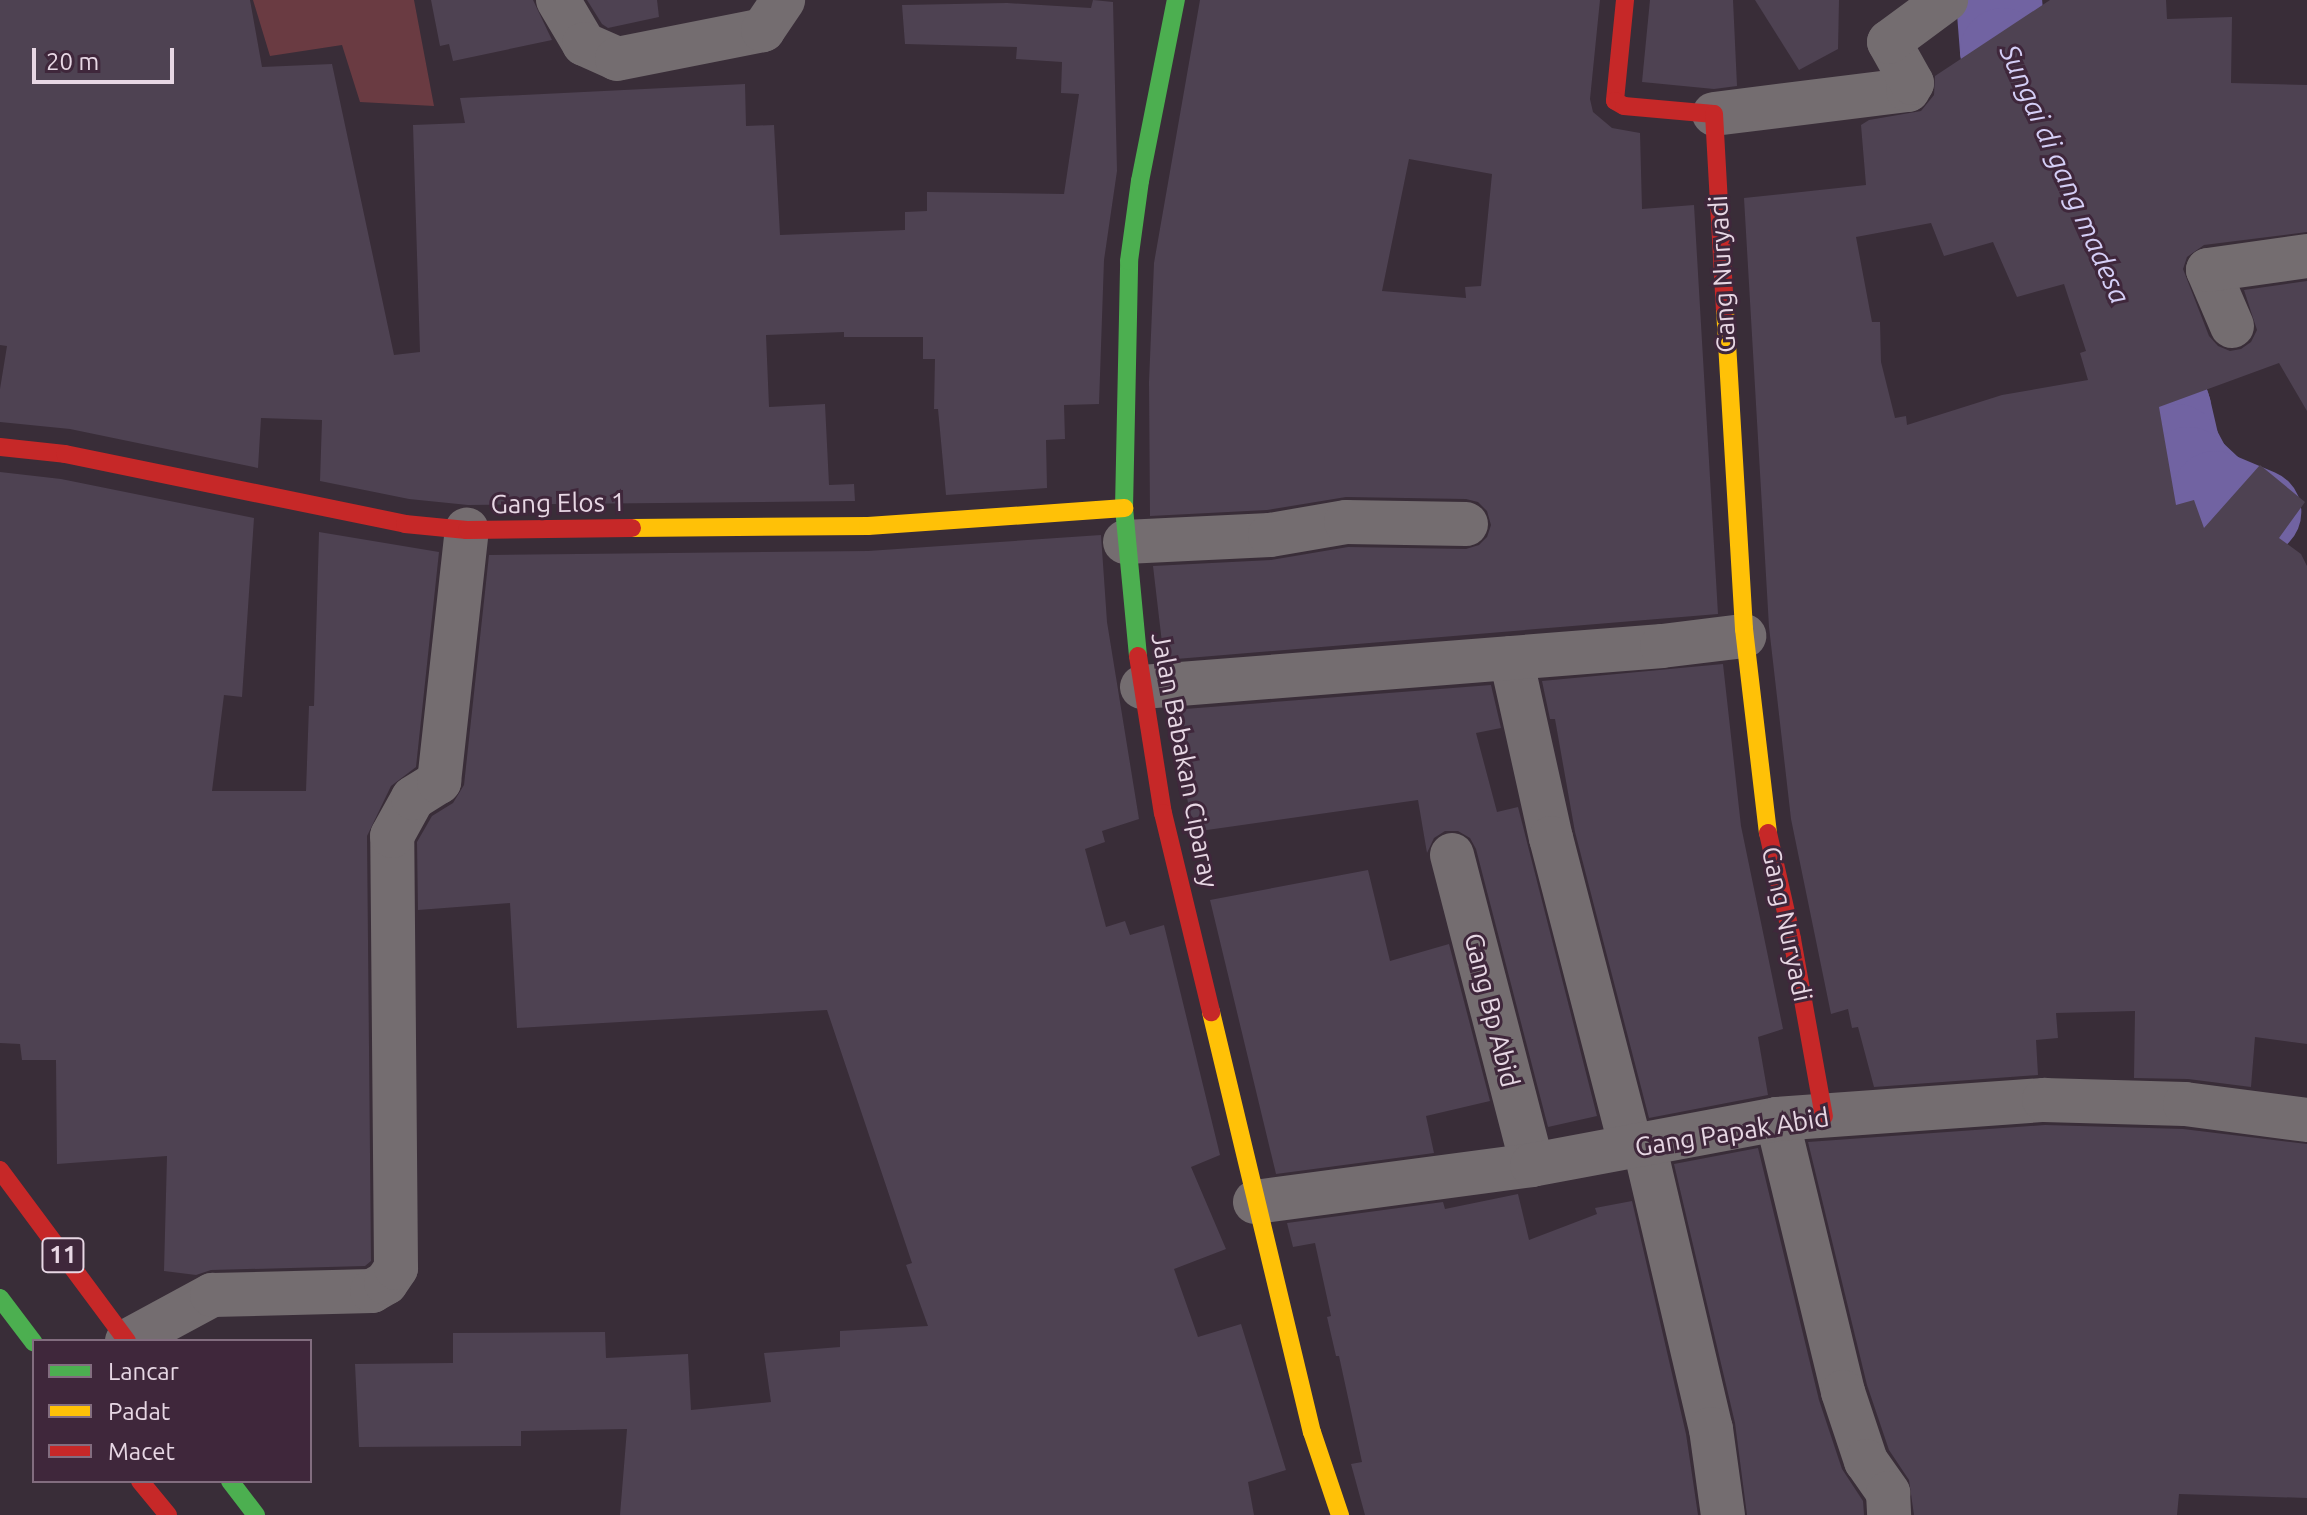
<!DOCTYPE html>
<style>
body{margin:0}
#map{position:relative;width:2307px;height:1515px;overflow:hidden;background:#392d38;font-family:Ubuntu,sans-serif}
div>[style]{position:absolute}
.green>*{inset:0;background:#6a3b42}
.river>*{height:86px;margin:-43px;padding:0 43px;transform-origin:43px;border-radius:43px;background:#7163a2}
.building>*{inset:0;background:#4e4252}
.street>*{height:44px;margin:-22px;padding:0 22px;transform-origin:22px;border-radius:22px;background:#746d70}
.fast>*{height:18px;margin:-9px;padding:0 9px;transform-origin:9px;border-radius:9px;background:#4caf50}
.slow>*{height:18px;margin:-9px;padding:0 9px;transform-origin:9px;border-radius:9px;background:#ffc107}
.jam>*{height:18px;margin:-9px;padding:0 9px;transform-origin:9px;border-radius:9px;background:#c62828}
span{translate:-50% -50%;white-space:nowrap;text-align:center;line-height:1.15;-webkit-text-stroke:6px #3f273b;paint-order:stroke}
.shield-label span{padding:2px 6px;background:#3f273b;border:2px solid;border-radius:6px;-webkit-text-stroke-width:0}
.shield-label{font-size:24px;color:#e7d7e4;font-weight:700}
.street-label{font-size:26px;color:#e7d7e4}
.water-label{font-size:28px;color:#d4cef6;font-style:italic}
.legend{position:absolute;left:32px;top:1339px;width:280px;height:144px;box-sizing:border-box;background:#3f273b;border:2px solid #826d7f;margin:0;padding:10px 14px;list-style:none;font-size:24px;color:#e7d7e4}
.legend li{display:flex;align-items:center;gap:16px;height:40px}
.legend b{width:40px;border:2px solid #826d7f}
.scale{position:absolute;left:32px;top:48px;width:142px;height:36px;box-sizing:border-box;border:4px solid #e7d7e4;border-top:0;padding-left:10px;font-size:24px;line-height:28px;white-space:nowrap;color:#e7d7e4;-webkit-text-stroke:6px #3f273b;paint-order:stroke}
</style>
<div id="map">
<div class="green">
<div style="clip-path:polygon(253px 0,414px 0,434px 106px,360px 102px,342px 45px,270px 56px)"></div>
</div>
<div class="river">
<div style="left:1999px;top:0;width:51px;rotate:85.5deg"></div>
<div style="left:2003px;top:51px;width:102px;rotate:63.2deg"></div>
<div style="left:2153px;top:369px;width:42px;rotate:69deg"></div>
<div style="left:2168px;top:408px;width:40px;rotate:77deg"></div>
<div style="left:2177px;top:447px;width:26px;rotate:62deg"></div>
<div style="left:2189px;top:470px;width:35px;rotate:43deg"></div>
<div style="left:2215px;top:494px;width:47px;rotate:22.7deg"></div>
</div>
<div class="building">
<div style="clip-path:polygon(0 0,250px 0,262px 67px,332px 64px,394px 355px,420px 352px,413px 125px,465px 123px,460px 98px,745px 84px,746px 126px,774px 125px,780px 235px,905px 230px,905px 212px,927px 211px,927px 192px,1064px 194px,1079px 94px,1061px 93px,1062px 62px,1016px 59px,1017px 47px,905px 44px,902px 5px,1007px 3px,1091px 8px,1093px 0,1113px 2px,1117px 171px,1104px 260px,1099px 404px,1064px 405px,1065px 439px,1046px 440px,1047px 488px,946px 495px,938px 409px,934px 409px,935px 359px,923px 359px,923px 337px,844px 337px,844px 332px,766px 335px,769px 407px,825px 404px,829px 485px,854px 484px,855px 501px,468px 505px,409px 499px,320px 481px,322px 420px,261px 418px,258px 468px,70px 429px,0 422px,0 389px,7px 346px,0 345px)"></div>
<div style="clip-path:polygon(431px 0,533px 0,552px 40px,453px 61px,449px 44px,440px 46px)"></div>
<div style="clip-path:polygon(587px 0,657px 0,659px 17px,608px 28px,602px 24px)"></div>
<div style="clip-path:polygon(evenodd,1200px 0,1600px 0,1590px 99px,1593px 112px,1612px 128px,1640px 133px,1642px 209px,1694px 205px,1718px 614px,1164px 660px,1153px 566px,1271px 560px,1348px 547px,1466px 549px,1479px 545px,1487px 537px,1491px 525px,1487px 511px,1478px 502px,1466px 499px,1346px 497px,1267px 510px,1150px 516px,1149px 382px,1154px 263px,1200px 0,1409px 159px,1492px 174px,1481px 286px,1465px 287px,1466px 298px,1382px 291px,1409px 159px)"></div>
<div style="clip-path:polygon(1650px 0,1733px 0,1737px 86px,1714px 89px,1642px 82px)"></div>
<div style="clip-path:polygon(1755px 0,1839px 0,1838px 49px,1799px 70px)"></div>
<div style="clip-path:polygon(evenodd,2050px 0,2166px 0,2167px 19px,2232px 17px,2231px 83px,2307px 85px,2307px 232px,2204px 245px,2187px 257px,2183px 269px,2209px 336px,2218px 346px,2230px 351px,2241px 349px,2251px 342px,2257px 330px,2244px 290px,2307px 281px,2307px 411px,2279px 363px,2159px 407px,2176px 505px,2194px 500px,2204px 528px,2260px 465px,2305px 502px,2279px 538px,2301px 554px,2307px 566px,2307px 1044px,2255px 1037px,2251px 1087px,2188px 1079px,2134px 1078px,2135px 1011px,2056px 1013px,2058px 1038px,2036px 1040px,2038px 1075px,1874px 1087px,1858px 1027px,1852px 1028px,1848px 1009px,1831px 1014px,1791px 819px,1769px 627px,1744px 198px,1866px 185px,1861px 125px,1869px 120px,1921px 111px,1934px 95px,1935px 76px,2050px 0,1931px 223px,1944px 256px,1993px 242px,2017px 297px,2064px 284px,2086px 351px,2080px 353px,2088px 380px,2002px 395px,1907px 425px,1906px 416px,1895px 418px,1881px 362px,1880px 322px,1872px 322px,1856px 237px,1931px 223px)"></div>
<div style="clip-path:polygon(0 472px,61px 479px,254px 518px,242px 697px,224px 695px,212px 791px,306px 791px,309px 706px,314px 706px,319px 532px,439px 552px,416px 767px,391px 786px,367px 836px,371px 1261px,365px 1266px,211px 1270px,196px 1275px,164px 1271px,167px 1156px,57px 1164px,56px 1060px,22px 1060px,20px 1044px,0 1043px)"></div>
<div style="clip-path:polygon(1101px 535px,1107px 622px,1139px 819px,1102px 831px,1105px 842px,1085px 849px,1106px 927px,1125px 921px,1130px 935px,1164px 925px,1220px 1155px,1191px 1167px,1226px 1249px,1174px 1269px,1198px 1337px,1241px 1324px,1286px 1470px,1248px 1482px,1254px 1515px,620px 1515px,627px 1429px,521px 1431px,521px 1446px,359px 1447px,355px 1364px,453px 1363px,453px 1333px,605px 1332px,606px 1358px,688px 1354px,691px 1410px,771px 1402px,764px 1353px,840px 1347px,840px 1331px,928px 1326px,906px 1265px,912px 1263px,827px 1010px,517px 1028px,510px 903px,418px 910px,417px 842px,432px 816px,453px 803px,464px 785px,489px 555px,868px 551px)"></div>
<div style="clip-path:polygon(1723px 664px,1741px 826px,1783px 1029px,1758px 1037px,1768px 1095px,1649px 1118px,1575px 832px,1555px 719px,1550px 719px,1542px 681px)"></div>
<div style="clip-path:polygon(1491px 685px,1501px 728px,1476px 733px,1497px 812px,1518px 807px,1597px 1116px,1548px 1127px,1476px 849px,1470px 838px,1458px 831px,1445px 831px,1434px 838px,1427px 853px,1418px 800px,1193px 832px,1172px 710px)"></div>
<div style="clip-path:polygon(1368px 870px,1390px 961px,1449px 944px,1490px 1101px,1426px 1116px,1434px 1153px,1276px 1174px,1210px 900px)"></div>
<div style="clip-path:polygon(2045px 1125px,2183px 1129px,2307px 1144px,2307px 1498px,2179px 1494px,2177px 1515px,1914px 1515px,1909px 1480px,1889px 1450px,1867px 1385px,1808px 1142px)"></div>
<div style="clip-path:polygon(1758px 1148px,1819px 1400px,1842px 1469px,1863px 1501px,1864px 1515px,1747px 1515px,1735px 1423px,1674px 1164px)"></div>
<div style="clip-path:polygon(1518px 1194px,1529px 1240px,1597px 1214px,1595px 1208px,1632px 1201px,1686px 1434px,1698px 1515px,1365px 1515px,1351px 1464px,1362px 1462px,1339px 1356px,1336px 1356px,1327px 1317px,1331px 1316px,1315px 1243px,1293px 1247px,1287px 1223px,1443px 1202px,1445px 1209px)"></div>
</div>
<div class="street">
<div style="left:558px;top:0;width:51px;rotate:59.4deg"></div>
<div style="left:584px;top:44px;width:36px;rotate:24deg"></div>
<div style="left:617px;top:59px;width:149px;rotate:-11.2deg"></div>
<div style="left:763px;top:30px;width:36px;rotate:-56deg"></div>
<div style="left:1714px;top:114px;width:195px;rotate:-7.1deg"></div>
<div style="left:1908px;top:90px;width:8px;rotate:-60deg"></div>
<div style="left:1912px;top:83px;width:47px;rotate:-119.3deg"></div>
<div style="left:1889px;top:42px;width:71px;rotate:-36.4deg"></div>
<div style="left:2232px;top:326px;width:61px;rotate:-113.2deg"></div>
<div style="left:2208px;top:270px;width:100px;rotate:-8deg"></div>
<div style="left:1125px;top:542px;width:145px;rotate:-2.8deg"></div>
<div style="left:1270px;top:535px;width:77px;rotate:-9.7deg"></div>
<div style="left:1346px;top:522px;width:120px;rotate:1deg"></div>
<div style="left:1511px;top:658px;width:184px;rotate:77.5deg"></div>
<div style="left:1551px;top:838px;width:319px;rotate:75.5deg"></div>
<div style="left:1142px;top:687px;width:522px;rotate:-4.51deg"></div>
<div style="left:1662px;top:646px;width:83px;rotate:-7deg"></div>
<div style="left:1452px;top:855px;width:320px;rotate:75.5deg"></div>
<div style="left:1777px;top:1119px;width:281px;rotate:76.4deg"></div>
<div style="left:1843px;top:1392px;width:73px;rotate:71.6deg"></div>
<div style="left:1866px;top:1461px;width:39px;rotate:55deg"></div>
<div style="left:1888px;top:1493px;width:22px;rotate:87deg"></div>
<div style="left:1644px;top:1144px;width:293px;rotate:76.8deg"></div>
<div style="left:1711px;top:1429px;width:87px;rotate:82.1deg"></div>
<div style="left:1255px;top:1202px;width:279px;rotate:-7.6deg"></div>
<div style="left:1532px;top:1165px;width:249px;rotate:-10.6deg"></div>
<div style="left:1777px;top:1119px;width:268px;rotate:-4.1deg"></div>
<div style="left:2044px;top:1100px;width:141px;rotate:1.6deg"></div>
<div style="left:2185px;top:1104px;width:123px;rotate:7.5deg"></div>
<div style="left:127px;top:1341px;width:97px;rotate:-28.4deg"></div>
<div style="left:212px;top:1295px;width:160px;rotate:-1.4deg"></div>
<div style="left:372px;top:1291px;width:16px;rotate:-30deg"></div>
<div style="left:386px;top:1283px;width:18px;rotate:-56deg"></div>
<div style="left:396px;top:1268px;width:432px;rotate:-90.5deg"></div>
<div style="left:392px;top:836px;width:43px;rotate:-61.1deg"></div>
<div style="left:413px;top:798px;width:31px;rotate:-32deg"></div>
<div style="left:439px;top:782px;width:254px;rotate:-83.7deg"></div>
</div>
<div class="fast">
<div style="left:1138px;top:656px;width:149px;rotate:-95.4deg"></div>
<div style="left:1124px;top:508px;width:247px;rotate:-88.8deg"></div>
<div style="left:1129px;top:261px;width:81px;rotate:-82.2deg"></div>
<div style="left:1140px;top:181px;width:185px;rotate:-78.8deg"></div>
<div style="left:0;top:1298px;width:56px;rotate:52.9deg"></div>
<div style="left:230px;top:1481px;width:43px;rotate:52.6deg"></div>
</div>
<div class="slow">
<div style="left:1725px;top:309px;width:321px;rotate:86.6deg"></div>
<div style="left:1744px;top:629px;width:205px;rotate:83.3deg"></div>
<div style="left:632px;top:528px;width:236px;rotate:-0.5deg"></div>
<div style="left:868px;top:526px;width:257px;rotate:-4deg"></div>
<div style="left:1211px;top:1012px;width:432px;rotate:76.5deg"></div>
<div style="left:1312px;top:1432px;width:88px;rotate:71.4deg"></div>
</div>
<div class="jam">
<div style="left:1625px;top:0;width:101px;rotate:95.7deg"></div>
<div style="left:1615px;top:101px;width:10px;rotate:29deg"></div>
<div style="left:1624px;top:106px;width:90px;rotate:5.1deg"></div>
<div style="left:1714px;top:114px;width:195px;rotate:86.8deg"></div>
<div style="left:0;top:447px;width:65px;rotate:6.1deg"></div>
<div style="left:65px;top:454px;width:347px;rotate:11.6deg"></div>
<div style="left:405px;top:524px;width:62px;rotate:5.5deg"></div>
<div style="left:467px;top:530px;width:165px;rotate:-0.7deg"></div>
<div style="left:1138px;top:656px;width:159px;rotate:81deg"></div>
<div style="left:1163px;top:813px;width:205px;rotate:76.4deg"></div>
<div style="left:1768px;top:833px;width:109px;rotate:77.2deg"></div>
<div style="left:1792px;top:939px;width:180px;rotate:79.8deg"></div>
<div style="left:0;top:1170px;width:213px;rotate:53.4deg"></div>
<div style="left:140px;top:1481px;width:44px;rotate:50.5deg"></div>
</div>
<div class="shield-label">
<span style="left:63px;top:1255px">11</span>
</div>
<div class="street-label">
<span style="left:1722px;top:274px;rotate:-93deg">Gang Nuryadi</span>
<span style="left:558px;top:503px;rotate:-1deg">Gang Elos 1</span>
<span style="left:1185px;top:760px;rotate:79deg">Jalan Babakan Ciparay</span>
<span style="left:1787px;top:924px;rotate:78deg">Gang Nuryadi</span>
<span style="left:1492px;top:1010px;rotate:76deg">Gang Bp Abid</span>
<span style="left:1732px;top:1132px;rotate:-9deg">Gang Papak Abid</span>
</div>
<div class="water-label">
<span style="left:2065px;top:174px;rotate:66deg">Sungai di gang madesa</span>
</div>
<ul class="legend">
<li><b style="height:10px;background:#4caf50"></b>Lancar</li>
<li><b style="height:10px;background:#ffc107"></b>Padat</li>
<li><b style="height:10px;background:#c62828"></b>Macet</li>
</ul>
<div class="scale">20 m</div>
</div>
